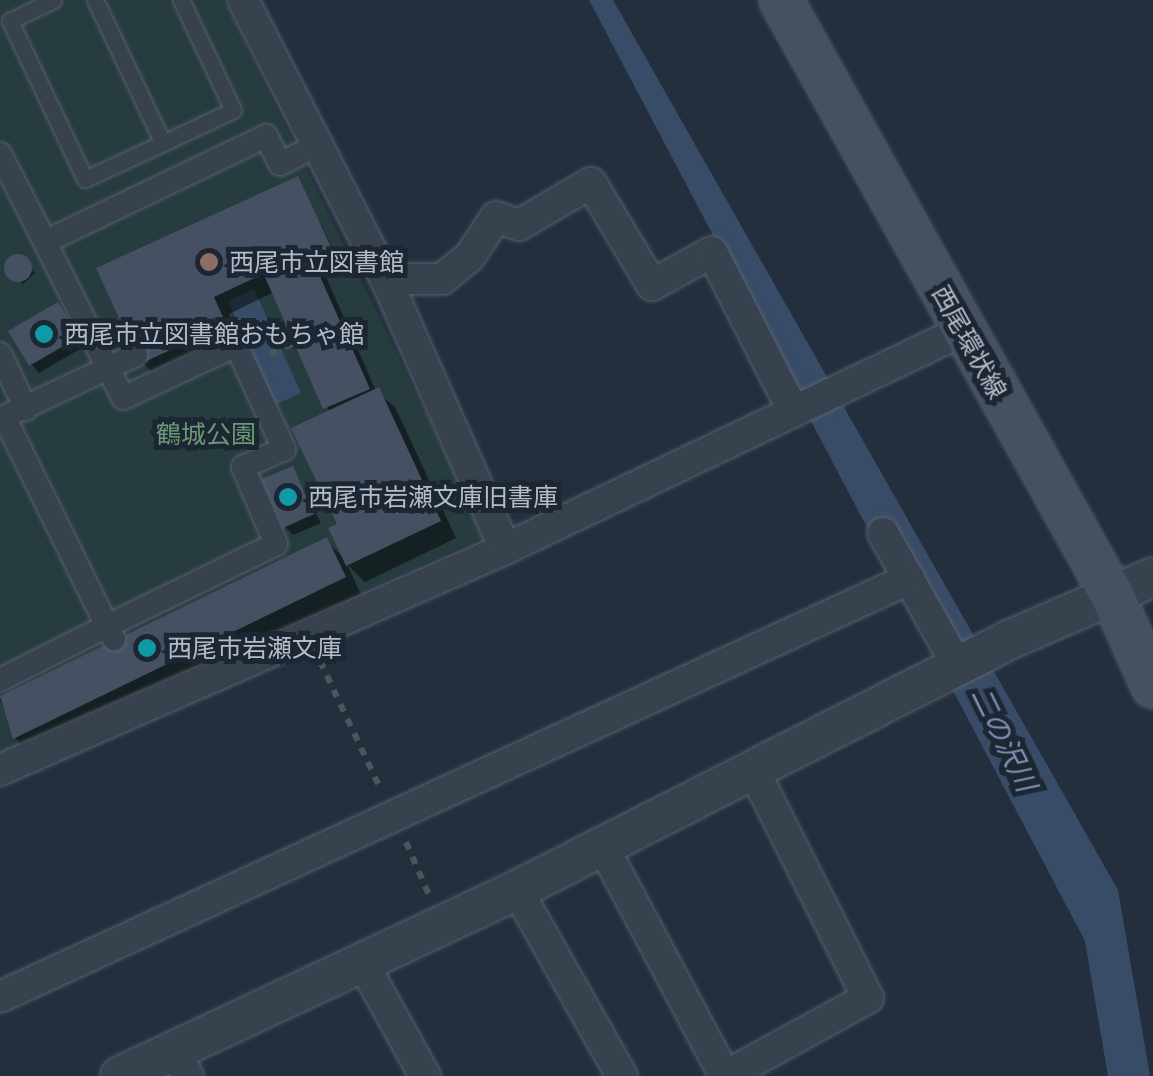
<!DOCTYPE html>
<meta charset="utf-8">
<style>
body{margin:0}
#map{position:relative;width:1153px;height:1076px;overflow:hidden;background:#242f3e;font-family:"Archivo Narrow","Noto Sans JP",sans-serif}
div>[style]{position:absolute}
.green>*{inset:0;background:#263c3f}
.water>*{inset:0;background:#394c67}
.shadow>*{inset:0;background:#0007}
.building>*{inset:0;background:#455162}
.round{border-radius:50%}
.path>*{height:6px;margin-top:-3px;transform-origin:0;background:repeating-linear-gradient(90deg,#44595c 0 8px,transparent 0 16px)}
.roads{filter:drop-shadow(0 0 2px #565f6c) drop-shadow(0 0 2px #565f6c)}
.service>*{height:15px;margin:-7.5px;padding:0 7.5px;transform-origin:7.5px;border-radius:7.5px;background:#38414e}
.pedestrian>*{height:22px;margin:-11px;padding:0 11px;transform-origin:11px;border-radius:11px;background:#38414e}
.minor>*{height:30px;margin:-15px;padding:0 15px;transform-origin:15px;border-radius:15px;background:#38414e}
.tertiary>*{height:38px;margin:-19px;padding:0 19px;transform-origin:19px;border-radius:19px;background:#38414e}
.secondary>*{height:42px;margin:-21px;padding:0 21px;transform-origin:21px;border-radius:21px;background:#465061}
.dots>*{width:28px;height:28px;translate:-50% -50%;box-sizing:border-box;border:5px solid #1d2633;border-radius:50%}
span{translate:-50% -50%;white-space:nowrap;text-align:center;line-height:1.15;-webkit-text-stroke:10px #1d2633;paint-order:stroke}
.poi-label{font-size:25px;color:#b4bcc9}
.left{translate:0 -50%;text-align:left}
.street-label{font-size:25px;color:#b4bcc9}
.park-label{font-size:25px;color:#6b9a76}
.water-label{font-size:28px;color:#7c92b1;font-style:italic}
</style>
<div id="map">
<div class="green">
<div style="clip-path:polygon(0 0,224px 0,486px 536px,0 753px)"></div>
</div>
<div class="water">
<div style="clip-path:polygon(589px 0,613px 0,1118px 890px,1150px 1076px,1108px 1076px,1085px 941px)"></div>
<div style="clip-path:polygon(254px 289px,301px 393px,275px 405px,228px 301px)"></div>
</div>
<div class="shadow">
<div style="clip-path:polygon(298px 179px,344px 271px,337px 274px,324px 257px,323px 270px,376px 391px,395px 407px,456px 538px,365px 582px,347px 564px,361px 595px,32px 755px,15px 738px,0 699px,326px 540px,344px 558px,330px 412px,274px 292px,229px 314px,242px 341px,159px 379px,142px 362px)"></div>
<div style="clip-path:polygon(18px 256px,35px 273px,23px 284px,7px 268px)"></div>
<div style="clip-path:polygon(58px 305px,85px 346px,39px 373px,31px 364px)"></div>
<div style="clip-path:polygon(292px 469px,321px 523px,293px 535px,285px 527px)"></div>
</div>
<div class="building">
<div style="clip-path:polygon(298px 176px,338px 262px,327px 267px,318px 248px,214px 297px,226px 324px,140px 364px,96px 268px)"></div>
<div class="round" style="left:4px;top:254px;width:28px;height:28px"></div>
<div style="clip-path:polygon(311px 256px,370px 389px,323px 409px,265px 277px)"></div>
<div style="clip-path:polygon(58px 302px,79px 337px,29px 366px,8px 331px)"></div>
<div style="clip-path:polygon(379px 387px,441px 521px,346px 566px,328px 528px,337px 524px,291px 428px)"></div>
<div style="clip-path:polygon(293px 466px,314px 514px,283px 528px,261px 479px)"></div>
<div style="clip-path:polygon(327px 537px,346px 577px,13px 739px,0 696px)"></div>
</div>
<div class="path">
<div style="left:270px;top:354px;width:26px;rotate:-25deg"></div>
<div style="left:320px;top:661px;width:143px;rotate:64.7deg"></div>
<div style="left:406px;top:842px;width:58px;rotate:66.5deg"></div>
</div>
<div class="roads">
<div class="service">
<div style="left:53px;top:0;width:48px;rotate:154deg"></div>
<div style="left:10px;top:21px;width:175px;rotate:64.6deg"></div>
<div style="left:85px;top:179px;width:86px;rotate:-24.8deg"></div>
<div style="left:163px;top:143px;width:158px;rotate:-115.4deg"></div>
<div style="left:163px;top:143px;width:77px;rotate:-25.2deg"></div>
<div style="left:233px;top:110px;width:122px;rotate:-115.3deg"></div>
</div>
<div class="pedestrian">
<div style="left:0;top:154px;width:99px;rotate:62.9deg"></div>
<div style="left:45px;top:242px;width:245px;rotate:-25.6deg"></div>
<div style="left:266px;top:136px;width:31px;rotate:63deg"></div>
<div style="left:280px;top:164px;width:38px;rotate:-27deg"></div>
<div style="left:45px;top:242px;width:174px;rotate:63.4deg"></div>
<div style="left:123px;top:398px;width:125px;rotate:-25.1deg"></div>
<div style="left:236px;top:345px;width:115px;rotate:65.2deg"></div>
<div style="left:284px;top:449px;width:45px;rotate:156.3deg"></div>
<div style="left:243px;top:467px;width:84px;rotate:66.8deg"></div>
<div style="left:276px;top:544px;width:188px;rotate:154.1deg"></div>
<div style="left:107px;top:626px;width:15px;rotate:62deg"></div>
<div style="left:0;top:354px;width:61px;rotate:64.7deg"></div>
<div style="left:0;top:680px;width:120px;rotate:-26.8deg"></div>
<div style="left:107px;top:626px;width:233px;rotate:-116.2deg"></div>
<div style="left:4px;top:417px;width:146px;rotate:-25.2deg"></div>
</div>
<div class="minor">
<div style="left:243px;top:0;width:314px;rotate:62.9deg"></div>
<div style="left:386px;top:279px;width:295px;rotate:66.2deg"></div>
<div style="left:386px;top:279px;width:56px"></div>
<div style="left:442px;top:279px;width:36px;rotate:-39deg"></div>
<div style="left:470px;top:256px;width:47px;rotate:-56.3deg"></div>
<div style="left:496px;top:217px;width:24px;rotate:19deg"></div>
<div style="left:519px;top:225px;width:83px;rotate:-30.3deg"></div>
<div style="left:591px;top:183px;width:119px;rotate:59.1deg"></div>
<div style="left:652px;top:285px;width:68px;rotate:-28.8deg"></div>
<div style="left:712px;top:252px;width:178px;rotate:62.9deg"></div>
<div style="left:883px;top:533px;width:151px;rotate:60.7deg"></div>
<div style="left:0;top:770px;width:551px;rotate:-23.64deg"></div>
<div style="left:505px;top:549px;width:506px;rotate:-25.5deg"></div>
<div style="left:601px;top:843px;width:264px;rotate:62deg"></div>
<div style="left:517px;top:890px;width:214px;rotate:60.6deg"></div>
<div style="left:361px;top:960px;width:132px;rotate:61.1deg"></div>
<div style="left:0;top:997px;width:1001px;rotate:-24.7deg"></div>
<div style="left:173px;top:1050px;width:30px;rotate:60deg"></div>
<div style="left:726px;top:1076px;width:162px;rotate:-28.8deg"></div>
<div style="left:868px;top:998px;width:258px;rotate:-116.7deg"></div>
</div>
<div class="tertiary">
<div style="left:120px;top:1076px;width:438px;rotate:-25.1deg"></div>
<div style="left:517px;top:890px;width:552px;rotate:-26.94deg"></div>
<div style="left:1009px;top:640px;width:157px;rotate:-23.6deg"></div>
</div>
<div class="secondary">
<div style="left:781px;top:0;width:683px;rotate:60.92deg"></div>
<div style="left:1113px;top:597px;width:98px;rotate:65.8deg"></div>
</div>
</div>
<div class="dots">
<div style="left:209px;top:262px;background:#8d6e63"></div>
<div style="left:44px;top:334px;background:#0f9aa8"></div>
<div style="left:288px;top:497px;background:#0f9aa8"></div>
<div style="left:147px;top:648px;background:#0f9aa8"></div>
</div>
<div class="poi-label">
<span class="left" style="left:229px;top:262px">西尾市立図書館</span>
<span class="left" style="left:64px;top:334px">西尾市立図書館おもちゃ館</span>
<span class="left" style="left:308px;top:497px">西尾市岩瀬文庫旧書庫</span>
<span class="left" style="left:167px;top:648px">西尾市岩瀬文庫</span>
</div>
<div class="street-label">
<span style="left:969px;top:342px;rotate:61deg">西尾環状線</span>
</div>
<div class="park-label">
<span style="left:206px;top:434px">鶴城公園</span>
</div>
<div class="water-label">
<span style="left:1004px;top:739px;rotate:64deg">二の沢川</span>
</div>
</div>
